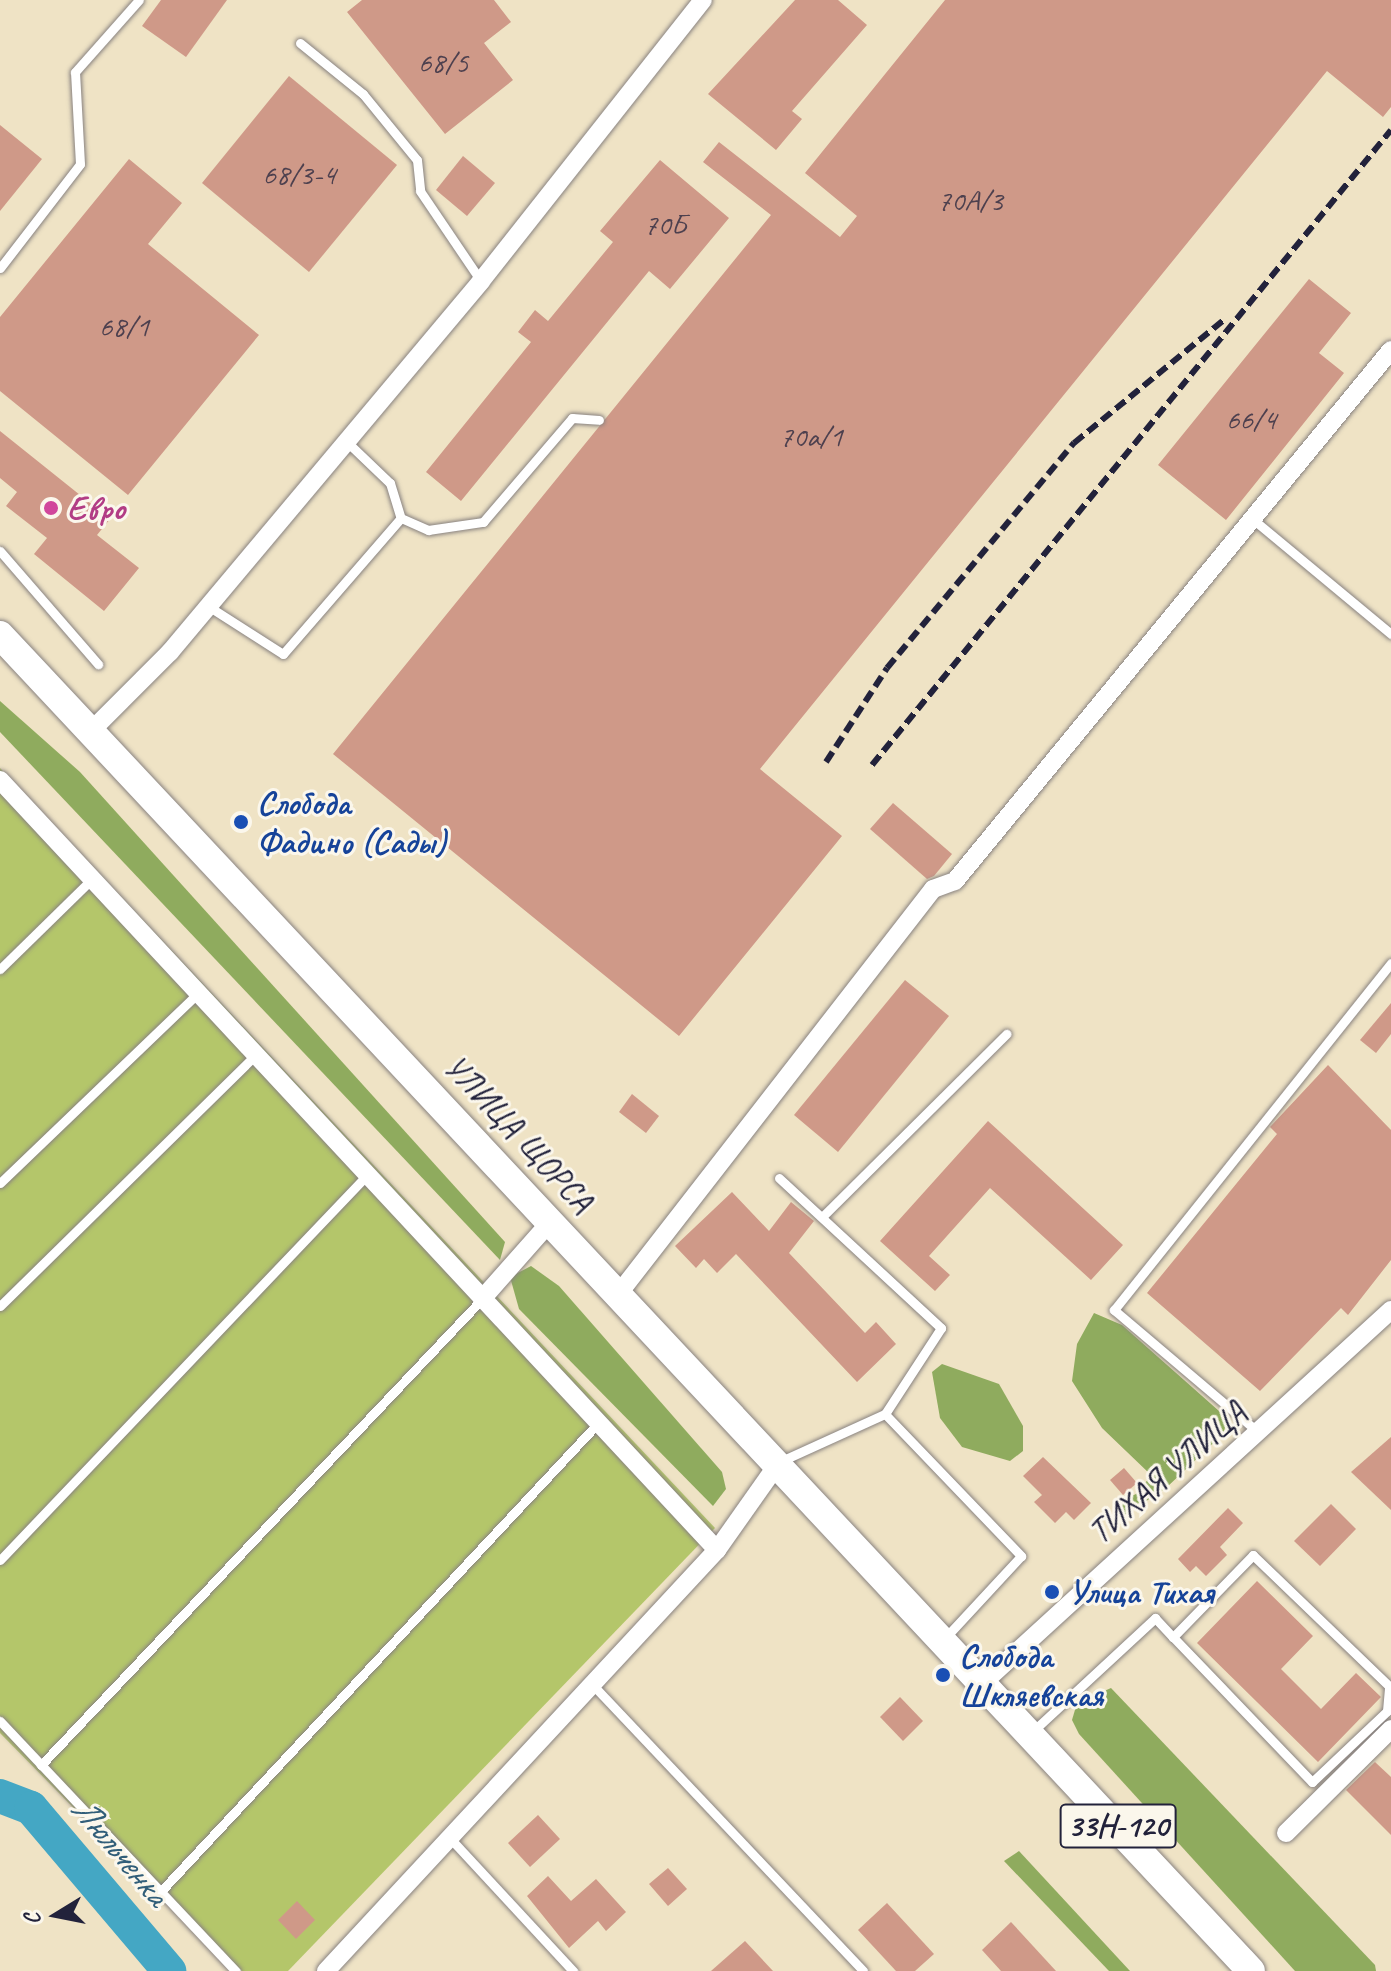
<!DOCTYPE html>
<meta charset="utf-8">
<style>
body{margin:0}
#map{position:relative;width:1391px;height:1971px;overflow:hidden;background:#efe3c5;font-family:Caveat,sans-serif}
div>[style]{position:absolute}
.green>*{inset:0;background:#b4c66a}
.forest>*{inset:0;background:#8fab5e}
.river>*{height:34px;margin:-17px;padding:0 17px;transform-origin:17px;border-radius:17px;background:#44a7c4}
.building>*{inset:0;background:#cf9988}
.roads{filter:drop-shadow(0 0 2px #888280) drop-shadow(0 0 2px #888280)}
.service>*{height:9px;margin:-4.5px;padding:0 4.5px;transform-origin:4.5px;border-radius:4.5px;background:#fff}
.minor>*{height:18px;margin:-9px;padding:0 9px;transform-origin:9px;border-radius:9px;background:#fff}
.primary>*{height:28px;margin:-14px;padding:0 14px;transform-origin:14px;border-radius:14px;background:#fff}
.rail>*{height:6px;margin-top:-3px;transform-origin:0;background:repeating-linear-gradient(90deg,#22223b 0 12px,transparent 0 18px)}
.dots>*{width:22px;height:22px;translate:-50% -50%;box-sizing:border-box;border:4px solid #fbf7ec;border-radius:50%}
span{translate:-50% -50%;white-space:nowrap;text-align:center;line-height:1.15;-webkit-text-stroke:6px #fbf7ec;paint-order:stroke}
.number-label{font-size:30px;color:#4d404e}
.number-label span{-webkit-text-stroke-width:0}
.shield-label span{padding:2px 6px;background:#fbf7ec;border:2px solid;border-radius:6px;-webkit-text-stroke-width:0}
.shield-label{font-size:32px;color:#22223b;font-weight:700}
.hotel-label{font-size:34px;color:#b23c85;font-weight:700}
.left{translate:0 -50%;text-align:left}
.transit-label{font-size:34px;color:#164399;font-weight:700}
.street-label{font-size:34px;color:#22223b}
.water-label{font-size:36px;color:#315e79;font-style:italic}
.north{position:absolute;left:16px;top:1875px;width:80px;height:80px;-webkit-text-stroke:6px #fbf7ec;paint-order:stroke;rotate:260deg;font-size:22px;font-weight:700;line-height:32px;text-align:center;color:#22223b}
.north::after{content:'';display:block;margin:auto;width:28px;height:36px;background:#22223b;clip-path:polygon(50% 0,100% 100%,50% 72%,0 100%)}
</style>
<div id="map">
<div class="green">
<div style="clip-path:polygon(0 768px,715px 1528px,288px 1971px,234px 1971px,0 1733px)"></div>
</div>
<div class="forest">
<div style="clip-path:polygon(0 701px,80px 772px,505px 1242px,500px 1260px,0 732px)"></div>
<div style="clip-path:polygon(531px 1266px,559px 1286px,722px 1472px,726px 1489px,713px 1506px,519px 1309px,510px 1277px)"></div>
<div style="clip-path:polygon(1094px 1313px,1122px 1325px,1228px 1419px,1223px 1434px,1166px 1488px,1116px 1521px,1113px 1505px,1138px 1493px,1151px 1475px,1102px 1428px,1072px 1381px,1077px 1344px)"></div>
<div style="clip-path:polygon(942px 1364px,999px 1384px,1023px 1426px,1023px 1451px,1010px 1461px,962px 1447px,940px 1418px,932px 1372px)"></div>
<div style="clip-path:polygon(1111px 1688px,1375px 1965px,1376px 1971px,1295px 1971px,1079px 1734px,1072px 1720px,1077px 1703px)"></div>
<div style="clip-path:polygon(1019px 1851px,1130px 1971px,1109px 1971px,1004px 1861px)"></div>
</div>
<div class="river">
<div style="left:0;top:1796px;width:33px;rotate:21deg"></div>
<div style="left:31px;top:1808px;width:214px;rotate:49.7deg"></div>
</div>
<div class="building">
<div style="clip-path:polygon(161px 0,227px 0,186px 57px,142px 26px)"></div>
<div style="clip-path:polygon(362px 0,494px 0,511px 22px,484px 43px,513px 80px,445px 134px,347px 12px)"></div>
<div style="clip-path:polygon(795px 0,838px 0,867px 25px,792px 111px,802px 119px,776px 150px,708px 94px)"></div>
<div style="clip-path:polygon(945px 0,1391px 0,1391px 107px,1383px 117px,1327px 71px,760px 769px,842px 836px,679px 1036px,333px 754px,771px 215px,703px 162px,719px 142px,840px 237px,857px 216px,805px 173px)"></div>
<div style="clip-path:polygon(289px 76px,397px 165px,309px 272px,202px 183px)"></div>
<div style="clip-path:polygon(0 125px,42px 159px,0 211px)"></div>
<div style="clip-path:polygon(463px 156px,495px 183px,467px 216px,436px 190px)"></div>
<div style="clip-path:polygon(129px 159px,182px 203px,148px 244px,259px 335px,128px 495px,0 391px,0 317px)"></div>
<div style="clip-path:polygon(660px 160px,729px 218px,670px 289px,649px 271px,461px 501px,426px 472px,531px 342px,518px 332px,535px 310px,548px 321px,613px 242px,600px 231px)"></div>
<div style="clip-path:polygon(1309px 279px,1351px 313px,1319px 353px,1344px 373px,1226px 520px,1158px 465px)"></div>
<div style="clip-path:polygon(0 431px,110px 519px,97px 535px,139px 568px,104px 611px,34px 554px,47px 538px,6px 506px,17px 492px,0 478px)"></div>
<div style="clip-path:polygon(893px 803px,952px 854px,934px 876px,927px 879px,870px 829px)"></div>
<div style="clip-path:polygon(905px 980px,949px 1016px,838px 1152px,794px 1115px)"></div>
<div style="clip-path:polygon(1391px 1003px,1391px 1034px,1376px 1053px,1360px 1040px)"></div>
<div style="clip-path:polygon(1328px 1065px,1391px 1130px,1391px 1260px,1348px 1315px,1341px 1308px,1260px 1391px,1147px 1293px,1277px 1134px,1270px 1127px)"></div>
<div style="clip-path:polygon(632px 1094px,659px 1116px,646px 1133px,619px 1112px)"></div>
<div style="clip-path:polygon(988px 1121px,1123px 1245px,1091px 1280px,990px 1188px,929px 1256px,950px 1275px,935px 1291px,880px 1241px)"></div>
<div style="clip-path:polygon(732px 1192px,769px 1231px,791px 1202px,814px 1221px,789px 1253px,865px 1333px,876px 1322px,896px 1344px,857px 1382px,736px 1254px,717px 1273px,704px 1259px,696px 1268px,675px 1246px)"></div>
<div style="clip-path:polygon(1391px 1437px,1391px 1510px,1351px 1472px)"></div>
<div style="clip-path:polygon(1043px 1457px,1091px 1503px,1074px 1520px,1066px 1512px,1055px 1523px,1034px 1502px,1042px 1495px,1023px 1476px)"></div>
<div style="clip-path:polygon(1124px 1468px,1137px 1483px,1123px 1495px,1110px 1480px)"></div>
<div style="clip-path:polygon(1331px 1504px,1356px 1529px,1320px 1566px,1294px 1541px)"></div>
<div style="clip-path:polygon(1228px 1508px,1243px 1523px,1220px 1547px,1227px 1555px,1206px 1576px,1196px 1566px,1190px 1572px,1178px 1559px)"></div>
<div style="clip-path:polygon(1257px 1581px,1313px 1636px,1281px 1669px,1321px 1709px,1356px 1673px,1381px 1697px,1318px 1762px,1197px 1643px)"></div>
<div style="clip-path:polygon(900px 1697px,923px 1721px,903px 1741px,880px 1717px)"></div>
<div style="clip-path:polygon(1375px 1762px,1391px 1777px,1391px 1835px,1346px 1790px)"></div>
<div style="clip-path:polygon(538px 1815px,560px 1839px,530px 1867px,508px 1843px)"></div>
<div style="clip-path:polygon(668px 1868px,687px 1889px,668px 1906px,649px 1884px)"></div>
<div style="clip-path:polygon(548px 1876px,571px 1901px,596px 1879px,626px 1912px,606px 1931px,598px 1921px,569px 1948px,527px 1896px)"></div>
<div style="clip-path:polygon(297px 1901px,315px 1920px,296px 1939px,278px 1920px)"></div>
<div style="clip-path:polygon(887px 1903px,934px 1954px,915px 1971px,896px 1971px,858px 1930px)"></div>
<div style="clip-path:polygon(1011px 1922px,1056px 1971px,1001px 1971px,982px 1950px)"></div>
<div style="clip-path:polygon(745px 1941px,773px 1971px,711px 1971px)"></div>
</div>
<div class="roads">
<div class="service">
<div style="left:300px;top:43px;width:81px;rotate:39deg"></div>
<div style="left:363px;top:94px;width:85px;rotate:50.7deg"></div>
<div style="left:417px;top:160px;width:31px;rotate:84deg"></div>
<div style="left:420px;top:191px;width:109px;rotate:55.9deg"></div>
<div style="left:0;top:268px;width:131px;rotate:-52.4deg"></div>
<div style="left:80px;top:164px;width:92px;rotate:-93.1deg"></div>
<div style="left:75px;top:72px;width:96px;rotate:-48.4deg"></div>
<div style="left:346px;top:441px;width:61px;rotate:43.7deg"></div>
<div style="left:390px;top:483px;width:37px;rotate:73deg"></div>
<div style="left:401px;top:518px;width:30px;rotate:24deg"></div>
<div style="left:428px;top:530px;width:56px;rotate:-8.3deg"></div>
<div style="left:483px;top:522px;width:137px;rotate:-49.4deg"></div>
<div style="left:572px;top:418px;width:27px;rotate:4deg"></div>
<div style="left:1255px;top:521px;width:177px;rotate:39.7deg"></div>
<div style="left:0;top:551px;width:150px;rotate:49.1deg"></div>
<div style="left:208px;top:606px;width:89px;rotate:32.6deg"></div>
<div style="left:283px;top:654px;width:180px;rotate:-49.1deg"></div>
<div style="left:0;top:969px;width:127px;rotate:-44.4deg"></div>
<div style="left:779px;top:1178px;width:221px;rotate:42.8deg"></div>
<div style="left:941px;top:1328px;width:103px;rotate:123.1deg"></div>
<div style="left:885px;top:1414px;width:197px;rotate:46.2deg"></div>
<div style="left:1021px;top:1556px;width:112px;rotate:132.8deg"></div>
<div style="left:0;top:1183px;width:273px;rotate:-43.8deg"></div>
<div style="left:822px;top:1217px;width:260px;rotate:-44.8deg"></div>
<div style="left:0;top:1306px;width:358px;rotate:-44.5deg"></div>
<div style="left:1258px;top:1432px;width:189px;rotate:-139.7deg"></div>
<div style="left:1114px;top:1310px;width:444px;rotate:-51.4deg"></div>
<div style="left:779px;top:1462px;width:116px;rotate:-24.4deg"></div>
<div style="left:0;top:1560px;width:530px;rotate:-46.37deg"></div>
<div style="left:591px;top:1683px;width:396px;rotate:46.6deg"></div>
<div style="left:0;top:1721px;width:344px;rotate:46.7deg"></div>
<div style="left:1032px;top:1732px;width:168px;rotate:-42.8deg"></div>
<div style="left:1155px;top:1618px;width:26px;rotate:47deg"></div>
<div style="left:1173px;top:1637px;width:201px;rotate:46.2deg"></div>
<div style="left:1312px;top:1782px;width:103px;rotate:-43.4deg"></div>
<div style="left:1387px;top:1711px;width:25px;rotate:-85deg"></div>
<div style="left:1389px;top:1686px;width:189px;rotate:-136.1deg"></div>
<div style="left:1253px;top:1555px;width:115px;rotate:134.3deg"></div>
<div style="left:41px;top:1765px;width:642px;rotate:-46.58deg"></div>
<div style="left:449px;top:1837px;width:183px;rotate:47.2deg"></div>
<div style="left:162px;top:1890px;width:640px;rotate:-46.96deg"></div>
</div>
<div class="minor">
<div style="left:91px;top:731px;width:112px;rotate:-45deg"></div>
<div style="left:170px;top:652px;width:484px;rotate:-50deg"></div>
<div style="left:481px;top:281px;width:358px;rotate:-51.7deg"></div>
<div style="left:0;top:780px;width:1052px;rotate:47.04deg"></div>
<div style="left:717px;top:1550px;width:108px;rotate:-54.8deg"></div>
<div style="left:620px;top:1292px;width:510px;rotate:-52.16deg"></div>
<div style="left:933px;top:889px;width:23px;rotate:-20deg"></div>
<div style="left:955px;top:881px;width:687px;rotate:-50.61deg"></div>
<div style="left:482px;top:1299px;width:106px;rotate:-48.5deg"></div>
<div style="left:985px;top:1681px;width:550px;rotate:-42.42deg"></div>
<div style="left:1286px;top:1833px;width:148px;rotate:-44.7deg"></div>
<div style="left:326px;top:1971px;width:575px;rotate:-47.12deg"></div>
</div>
<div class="primary">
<div style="left:0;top:635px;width:1830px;rotate:46.88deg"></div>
</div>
</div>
<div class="rail">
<div style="left:826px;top:762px;width:112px;rotate:-57deg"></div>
<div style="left:887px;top:668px;width:293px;rotate:-50.3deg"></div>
<div style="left:1074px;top:443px;width:194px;rotate:-39.4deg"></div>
<div style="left:872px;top:765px;width:820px;rotate:-50.74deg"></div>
</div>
<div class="dots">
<div style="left:51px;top:508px;background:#d1479c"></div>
<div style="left:241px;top:822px;background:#1a4fb4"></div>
<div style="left:1052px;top:1592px;background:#1a4fb4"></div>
<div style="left:943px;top:1675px;background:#1a4fb4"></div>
</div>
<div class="number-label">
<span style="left:443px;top:62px">68/5</span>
<span style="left:299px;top:174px">68/3-4</span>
<span style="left:970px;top:200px">70А/3</span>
<span style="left:665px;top:224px">70Б</span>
<span style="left:124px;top:326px">68/1</span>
<span style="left:1251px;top:419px">66/4</span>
<span style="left:811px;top:436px">70а/1</span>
</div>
<div class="shield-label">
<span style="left:1118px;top:1826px">33Н-120</span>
</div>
<div class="hotel-label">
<span class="left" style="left:67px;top:508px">Евро</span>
</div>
<div class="transit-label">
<span class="left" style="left:257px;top:822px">Слобода<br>Фадино (Сады)</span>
<span class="left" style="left:1068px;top:1592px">Улица Тихая</span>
<span class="left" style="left:959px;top:1675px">Слобода<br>Шкляевская</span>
</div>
<div class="street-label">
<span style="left:519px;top:1133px;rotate:47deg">УЛИЦА ЩОРСА</span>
<span style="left:1167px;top:1472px;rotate:-41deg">ТИХАЯ УЛИЦА</span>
</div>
<div class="water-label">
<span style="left:120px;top:1851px;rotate:50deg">Люльченка</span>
</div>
<div class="north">С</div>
</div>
